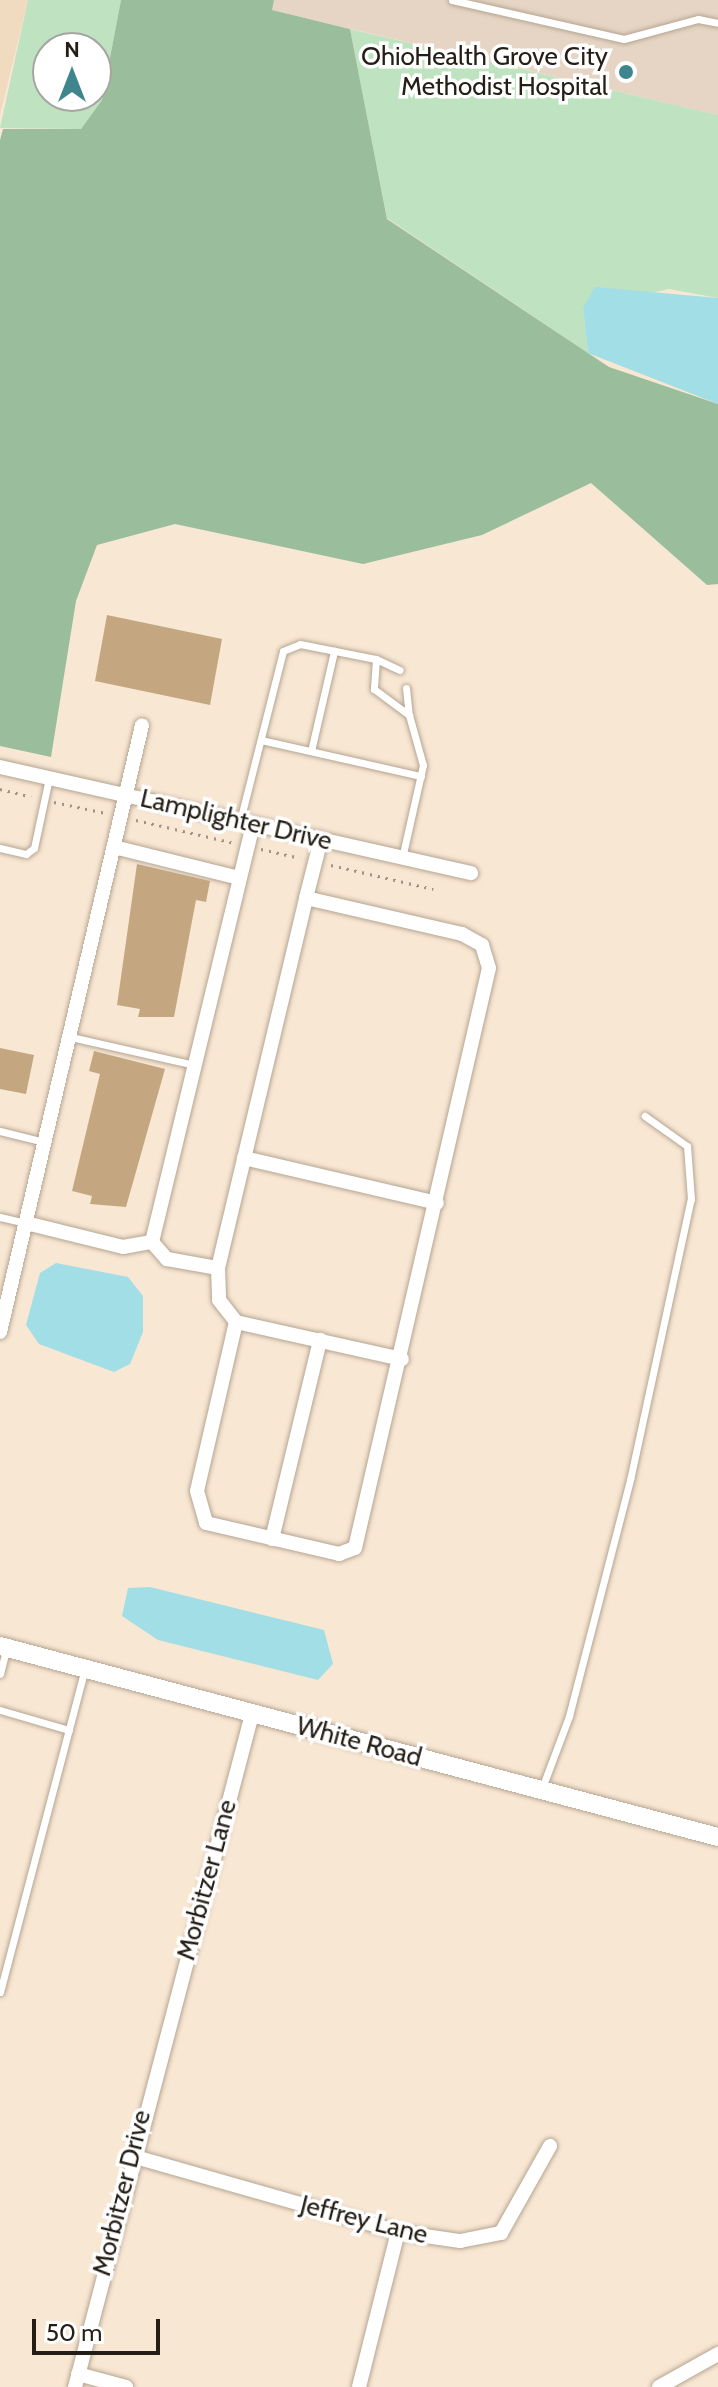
<!DOCTYPE html>
<style>
body{margin:0}
#map{position:relative;width:718px;height:2387px;overflow:hidden;background:#f8e7d3;font-family:Cabin,sans-serif}
div>[style]{position:absolute}
.built>*{inset:0;background:#f0dac0}
.medical>*{inset:0;background:#e6d5c4}
.green>*{inset:0;background:#bfe2c0}
.forest>*{inset:0;background:#9abe9c}
.water>*{inset:0;background:#a2dee6}
.building>*{inset:0;background:#c4a781}
.path>*{height:3px;margin-top:-1.5px;transform-origin:0;background:repeating-linear-gradient(90deg,#a19485 0 2px,transparent 0 8px)}
.roads{filter:drop-shadow(0 0 2px #b5a592) drop-shadow(0 0 2px #b5a592)}
.service>*{height:7px;margin:-3.5px;padding:0 3.5px;transform-origin:3.5px;border-radius:3.5px;background:#fff}
.minor>*{height:14px;margin:-7px;padding:0 7px;transform-origin:7px;border-radius:7px;background:#fff}
.tertiary>*{height:18px;margin:-9px;padding:0 9px;transform-origin:9px;border-radius:9px;background:#fff}
.dots>*{width:22px;height:22px;translate:-50% -50%;box-sizing:border-box;border:4px solid #fff;border-radius:50%}
span{translate:-50% -50%;white-space:nowrap;text-align:center;line-height:1.15;-webkit-text-stroke:7px #fff;paint-order:stroke}
.poi-label{font-size:26px;color:#241e16}
.right{translate:-100% -50%;text-align:right}
.street-label{font-size:26px;color:#241e16}
.north{position:absolute;left:32px;top:32px;width:80px;height:80px;box-sizing:border-box;background:#fff;border:2px solid #a7a5a2;border-radius:50%;rotate:0deg;font-size:22px;font-weight:700;line-height:32px;text-align:center;color:#241e16}
.north::after{content:'';display:block;margin:auto;width:28px;height:36px;background:#3e858d;clip-path:polygon(50% 0,100% 100%,50% 72%,0 100%)}
.scale{position:absolute;left:32px;top:2319px;width:128px;height:36px;box-sizing:border-box;border:4px solid #241e16;border-top:0;padding-left:10px;font-size:24px;line-height:28px;white-space:nowrap;color:#241e16;-webkit-text-stroke:6px #fff;paint-order:stroke}
</style>
<div id="map">
<div class="built">
<div style="clip-path:polygon(0 0,28px 0,0 115px)"></div>
</div>
<div class="medical">
<div style="clip-path:polygon(274px 0,718px 0,718px 115px,271px 10px)"></div>
</div>
<div class="green">
<div style="clip-path:polygon(evenodd,28px 0,121px 0,102px 100px,81px 129px,0 128px,28px 0,48px 48px,96px 48px,96px 96px,48px 96px,48px 48px)"></div>
<div style="clip-path:polygon(350px 29px,718px 115px,718px 298px,669px 289px,583px 308px,588px 353px,387px 218px)"></div>
</div>
<div class="forest">
<div style="clip-path:polygon(121px 0,274px 0,272px 10px,350px 29px,387px 219px,609px 367px,718px 404px,718px 584px,707px 585px,591px 483px,482px 535px,363px 564px,175px 524px,97px 545px,76px 601px,51px 757px,0 746px,0 140px,3px 129px,81px 129px,102px 100px)"></div>
</div>
<div class="water">
<div style="clip-path:polygon(595px 287px,718px 298px,718px 404px,588px 353px,583px 308px)"></div>
<div style="clip-path:polygon(56px 1263px,128px 1277px,143px 1296px,143px 1332px,130px 1364px,114px 1372px,39px 1344px,26px 1325px,40px 1273px)"></div>
<div style="clip-path:polygon(150px 1587px,324px 1630px,333px 1664px,318px 1680px,158px 1640px,122px 1616px,128px 1588px)"></div>
</div>
<div class="building">
<div style="clip-path:polygon(107px 615px,222px 639px,210px 705px,95px 681px)"></div>
<div style="clip-path:polygon(137px 864px,210px 881px,206px 902px,196px 900px,174px 1017px,138px 1017px,140px 1009px,117px 1005px)"></div>
<div style="clip-path:polygon(0 1048px,34px 1055px,26px 1094px,0 1089px)"></div>
<div style="clip-path:polygon(94px 1051px,165px 1069px,126px 1207px,90px 1204px,92px 1196px,72px 1191px,100px 1074px,89px 1071px)"></div>
</div>
<div class="path">
<div style="left:0;top:789px;width:32px;rotate:14deg"></div>
<div style="left:54px;top:802px;width:53px;rotate:11.9deg"></div>
<div style="left:136px;top:820px;width:101px;rotate:13.2deg"></div>
<div style="left:261px;top:849px;width:40px;rotate:13deg"></div>
<div style="left:331px;top:865px;width:105px;rotate:13.2deg"></div>
</div>
<div class="roads">
<div class="service">
<div style="left:452px;top:0;width:176px;rotate:12.8deg"></div>
<div style="left:624px;top:39px;width:77px;rotate:-15.1deg"></div>
<div style="left:698px;top:19px;width:20px;rotate:11deg"></div>
<div style="left:376px;top:659px;width:26px;rotate:25deg"></div>
<div style="left:406px;top:688px;width:27px;rotate:84deg"></div>
<div style="left:261px;top:740px;width:164px;rotate:12.7deg"></div>
<div style="left:311px;top:751px;width:103px;rotate:-77deg"></div>
<div style="left:240px;top:821px;width:175px;rotate:-75.8deg"></div>
<div style="left:283px;top:651px;width:18px;rotate:-22deg"></div>
<div style="left:300px;top:644px;width:77px;rotate:11.2deg"></div>
<div style="left:376px;top:659px;width:30px;rotate:94deg"></div>
<div style="left:374px;top:689px;width:44px;rotate:36.6deg"></div>
<div style="left:409px;top:715px;width:52px;rotate:74.4deg"></div>
<div style="left:423px;top:765px;width:95px;rotate:102.7deg"></div>
<div style="left:0;top:848px;width:27px;rotate:13deg"></div>
<div style="left:26px;top:854px;width:10px;rotate:-37deg"></div>
<div style="left:34px;top:848px;width:72px;rotate:-77.9deg"></div>
<div style="left:71px;top:1037px;width:126px;rotate:12.8deg"></div>
<div style="left:0;top:1131px;width:45px;rotate:14deg"></div>
<div style="left:0;top:1217px;width:26px;rotate:13deg"></div>
<div style="left:0;top:1674px;width:25px;rotate:-76deg"></div>
<div style="left:0;top:1710px;width:72px;rotate:16.2deg"></div>
<div style="left:542px;top:1788px;width:77px;rotate:-69.4deg"></div>
<div style="left:569px;top:1716px;width:244px;rotate:-75.5deg"></div>
<div style="left:630px;top:1480px;width:288px;rotate:-77.8deg"></div>
<div style="left:691px;top:1199px;width:53px;rotate:-94.3deg"></div>
<div style="left:687px;top:1146px;width:52px;rotate:-144.5deg"></div>
<div style="left:0;top:1992px;width:332px;rotate:-75.3deg"></div>
</div>
<div class="minor">
<div style="left:0;top:767px;width:483px;rotate:12.7deg"></div>
<div style="left:114px;top:847px;width:129px;rotate:13.9deg"></div>
<div style="left:244px;top:1158px;width:198px;rotate:13.1deg"></div>
<div style="left:26px;top:1223px;width:100px;rotate:13.9deg"></div>
<div style="left:123px;top:1247px;width:29px;rotate:-10deg"></div>
<div style="left:152px;top:1242px;width:430px;rotate:-76.4deg"></div>
<div style="left:152px;top:1242px;width:23px;rotate:49deg"></div>
<div style="left:167px;top:1259px;width:52px;rotate:10deg"></div>
<div style="left:218px;top:1268px;width:32px;rotate:88deg"></div>
<div style="left:219px;top:1300px;width:28px;rotate:52deg"></div>
<div style="left:236px;top:1322px;width:173px;rotate:103deg"></div>
<div style="left:197px;top:1491px;width:33px;rotate:74deg"></div>
<div style="left:206px;top:1523px;width:137px;rotate:13.1deg"></div>
<div style="left:339px;top:1554px;width:17px;rotate:-21deg"></div>
<div style="left:355px;top:1548px;width:595px;rotate:-76.99deg"></div>
<div style="left:489px;top:968px;width:24px;rotate:-107deg"></div>
<div style="left:482px;top:945px;width:23px;rotate:-151deg"></div>
<div style="left:462px;top:934px;width:160px;rotate:-167deg"></div>
<div style="left:306px;top:898px;width:61px;rotate:-75.7deg"></div>
<div style="left:218px;top:1268px;width:380px;rotate:-76.6deg"></div>
<div style="left:236px;top:1322px;width:170px;rotate:12.6deg"></div>
<div style="left:0;top:1332px;width:623px;rotate:-76.83deg"></div>
<div style="left:272px;top:1539px;width:205px;rotate:-76.4deg"></div>
<div style="left:132px;top:2156px;width:277px;rotate:15.9deg"></div>
<div style="left:398px;top:2232px;width:63px;rotate:8.3deg"></div>
<div style="left:460px;top:2241px;width:42px;rotate:-11deg"></div>
<div style="left:501px;top:2233px;width:100px;rotate:-60.6deg"></div>
<div style="left:78px;top:2374px;width:50px;rotate:15.2deg"></div>
<div style="left:75px;top:2387px;width:696px;rotate:-75.26deg"></div>
<div style="left:359px;top:2387px;width:160px;rotate:-75.9deg"></div>
<div style="left:659px;top:2387px;width:68px;rotate:-29.2deg"></div>
</div>
<div class="tertiary">
<div style="left:0;top:1646px;width:743px;rotate:14.9deg"></div>
</div>
</div>
<div class="dots">
<div style="left:626px;top:72px;background:#3e858d"></div>
</div>
<div class="poi-label">
<span class="right" style="left:608px;top:72px">OhioHealth Grove City<br>Methodist Hospital</span>
</div>
<div class="street-label">
<span style="left:236px;top:820px;rotate:13deg">Lamplighter Drive</span>
<span style="left:359px;top:1742px;rotate:15deg">White Road</span>
<span style="left:207px;top:1880px;rotate:-75deg">Morbitzer Lane</span>
<span style="left:122px;top:2193px;rotate:-76deg">Morbitzer Drive</span>
<span style="left:364px;top:2220px;rotate:14deg">Jeffrey Lane</span>
</div>
<div class="north">N</div>
<div class="scale">50 m</div>
</div>
